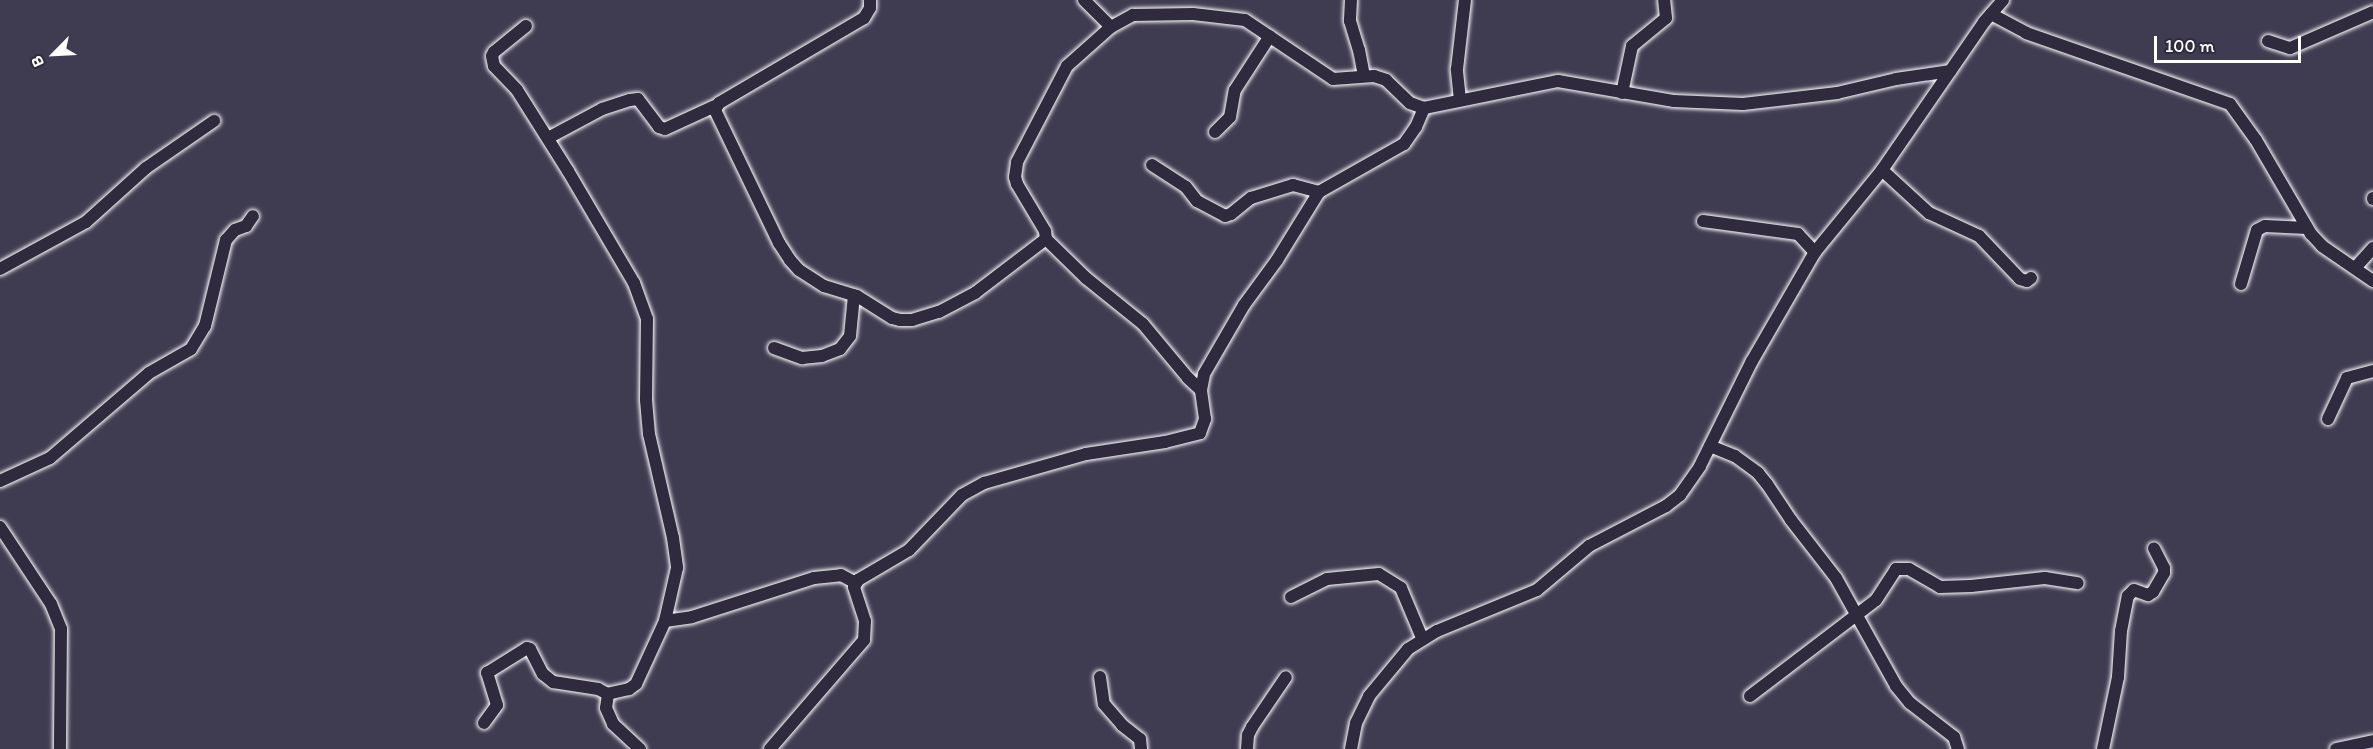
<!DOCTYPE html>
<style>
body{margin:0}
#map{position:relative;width:2373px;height:749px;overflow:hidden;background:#3f3b51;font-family:Itim,sans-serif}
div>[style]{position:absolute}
.roads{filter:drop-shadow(0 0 2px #fff) drop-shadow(0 0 2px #fff)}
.street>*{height:12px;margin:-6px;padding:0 6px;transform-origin:6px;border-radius:6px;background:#2f2a3d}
span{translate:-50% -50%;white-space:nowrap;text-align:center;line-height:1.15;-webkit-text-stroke:5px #2f2a3d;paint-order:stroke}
.north{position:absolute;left:24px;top:24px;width:60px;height:60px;-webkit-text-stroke:4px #2f2a3d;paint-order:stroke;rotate:246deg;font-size:16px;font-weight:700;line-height:24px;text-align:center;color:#fff}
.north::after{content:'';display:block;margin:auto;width:21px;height:27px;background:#fff;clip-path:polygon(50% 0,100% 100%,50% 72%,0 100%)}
.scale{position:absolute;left:2154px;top:36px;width:147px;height:27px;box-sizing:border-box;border:3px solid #fff;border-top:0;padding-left:8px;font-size:18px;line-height:21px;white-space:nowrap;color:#fff;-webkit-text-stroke:4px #2f2a3d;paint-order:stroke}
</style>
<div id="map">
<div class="roads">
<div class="street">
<div style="left:870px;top:0;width:8px;rotate:90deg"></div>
<div style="left:870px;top:8px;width:12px;rotate:121deg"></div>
<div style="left:864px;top:18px;width:168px;rotate:149.6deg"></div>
<div style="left:719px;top:103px;width:8px;rotate:120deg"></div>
<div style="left:715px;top:110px;width:148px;rotate:64.3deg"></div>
<div style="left:779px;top:243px;width:20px;rotate:57deg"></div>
<div style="left:790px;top:260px;width:13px;rotate:48deg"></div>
<div style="left:799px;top:270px;width:30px;rotate:33deg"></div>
<div style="left:824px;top:286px;width:34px;rotate:17deg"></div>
<div style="left:857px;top:296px;width:41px;rotate:32.2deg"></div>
<div style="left:892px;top:318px;width:8px;rotate:14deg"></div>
<div style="left:900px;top:320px;width:12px"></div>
<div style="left:912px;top:320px;width:28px;rotate:-17deg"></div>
<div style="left:939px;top:312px;width:41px;rotate:-27.8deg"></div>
<div style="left:975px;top:293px;width:89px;rotate:-37.3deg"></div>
<div style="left:1046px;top:239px;width:8px;rotate:-97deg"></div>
<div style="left:1045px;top:231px;width:55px;rotate:-120.8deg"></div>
<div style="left:1017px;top:184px;width:7px;rotate:-106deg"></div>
<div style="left:1015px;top:177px;width:15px;rotate:-82deg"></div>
<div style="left:1017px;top:162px;width:108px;rotate:-62.5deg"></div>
<div style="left:1067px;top:66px;width:59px;rotate:-41.6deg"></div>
<div style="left:1111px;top:27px;width:25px;rotate:-29deg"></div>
<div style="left:1133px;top:15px;width:60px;rotate:-1deg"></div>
<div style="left:1193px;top:14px;width:52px;rotate:6.6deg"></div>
<div style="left:1245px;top:20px;width:106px;rotate:33.8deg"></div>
<div style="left:1333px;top:79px;width:41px;rotate:-4.2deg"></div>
<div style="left:1374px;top:76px;width:13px;rotate:18deg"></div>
<div style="left:1386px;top:80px;width:33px;rotate:44deg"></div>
<div style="left:1410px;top:103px;width:15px;rotate:20deg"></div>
<div style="left:1424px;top:108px;width:137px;rotate:-11.4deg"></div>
<div style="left:1558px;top:81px;width:118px;rotate:9.8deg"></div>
<div style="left:1674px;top:101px;width:69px;rotate:2.5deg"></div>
<div style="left:1743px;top:104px;width:95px;rotate:-6.7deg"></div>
<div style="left:1837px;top:93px;width:61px;rotate:-13.3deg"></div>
<div style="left:1896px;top:79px;width:55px;rotate:-8.4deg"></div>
<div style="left:1084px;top:0;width:38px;rotate:45deg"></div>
<div style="left:1351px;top:0;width:21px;rotate:93deg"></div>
<div style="left:1350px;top:21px;width:30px;rotate:73deg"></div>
<div style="left:1359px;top:50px;width:26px;rotate:79deg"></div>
<div style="left:1991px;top:14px;width:40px;rotate:28deg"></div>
<div style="left:2026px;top:33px;width:216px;rotate:19.2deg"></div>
<div style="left:2230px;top:104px;width:44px;rotate:54.2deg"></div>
<div style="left:2256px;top:140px;width:109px;rotate:59.7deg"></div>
<div style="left:2311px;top:234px;width:16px;rotate:47deg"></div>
<div style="left:2322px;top:246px;width:62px;rotate:34.5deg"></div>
<div style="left:526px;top:26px;width:41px;rotate:140.9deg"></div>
<div style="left:494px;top:52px;width:4px;rotate:117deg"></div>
<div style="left:492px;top:56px;width:10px;rotate:79deg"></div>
<div style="left:494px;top:66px;width:33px;rotate:46deg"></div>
<div style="left:517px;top:90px;width:96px;rotate:57.8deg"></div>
<div style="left:568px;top:171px;width:130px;rotate:59.5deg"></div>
<div style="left:634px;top:283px;width:38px;rotate:70deg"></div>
<div style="left:647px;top:319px;width:81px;rotate:90.7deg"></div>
<div style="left:646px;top:400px;width:34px;rotate:85deg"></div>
<div style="left:649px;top:434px;width:107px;rotate:77deg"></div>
<div style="left:673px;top:538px;width:30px;rotate:82deg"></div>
<div style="left:677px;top:568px;width:54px;rotate:102.8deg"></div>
<div style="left:665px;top:621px;width:69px;rotate:114.7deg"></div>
<div style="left:636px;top:684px;width:9px;rotate:144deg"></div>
<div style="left:629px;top:689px;width:22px;rotate:167deg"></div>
<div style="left:608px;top:694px;width:14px;rotate:98deg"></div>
<div style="left:606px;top:708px;width:17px;rotate:66deg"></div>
<div style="left:613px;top:724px;width:37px;rotate:43deg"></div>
<div style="left:2268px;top:41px;width:23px;rotate:18deg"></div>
<div style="left:2290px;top:48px;width:90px;rotate:-23.4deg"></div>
<div style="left:1622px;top:93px;width:48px;rotate:-78deg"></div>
<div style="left:1632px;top:46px;width:44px;rotate:-39.5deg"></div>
<div style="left:1666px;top:18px;width:18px;rotate:-96deg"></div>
<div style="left:1460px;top:100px;width:31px;rotate:-96deg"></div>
<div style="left:1457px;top:69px;width:69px;rotate:-83.4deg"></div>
<div style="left:1215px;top:132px;width:21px;rotate:-45deg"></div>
<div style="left:1230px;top:117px;width:27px;rotate:-80deg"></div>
<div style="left:1235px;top:90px;width:64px;rotate:-57.1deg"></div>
<div style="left:548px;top:138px;width:61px;rotate:-28.2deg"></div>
<div style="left:602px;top:109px;width:29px;rotate:-18deg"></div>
<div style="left:630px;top:100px;width:8px;rotate:-7deg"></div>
<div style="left:638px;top:99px;width:35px;rotate:53deg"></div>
<div style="left:659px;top:127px;width:6px;rotate:18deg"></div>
<div style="left:665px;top:129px;width:55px;rotate:-24.7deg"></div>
<div style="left:1152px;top:165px;width:40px;rotate:32.9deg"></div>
<div style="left:1186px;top:187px;width:18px;rotate:52deg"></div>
<div style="left:1197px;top:201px;width:32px;rotate:28deg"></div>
<div style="left:1225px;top:216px;width:6px;rotate:-18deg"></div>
<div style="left:1231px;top:214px;width:26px;rotate:-39deg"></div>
<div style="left:1251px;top:198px;width:44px;rotate:-17.2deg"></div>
<div style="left:1293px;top:185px;width:27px;rotate:15deg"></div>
<div style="left:1882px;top:170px;width:64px;rotate:42.5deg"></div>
<div style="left:1929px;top:213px;width:55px;rotate:24.7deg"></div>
<div style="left:1979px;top:236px;width:59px;rotate:46.4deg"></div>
<div style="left:2020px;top:279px;width:7px;rotate:16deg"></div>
<div style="left:2027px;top:281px;width:5px;rotate:-37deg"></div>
<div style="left:2373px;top:198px;width:1px;rotate:90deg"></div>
<div style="left:1703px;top:221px;width:96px;rotate:7.8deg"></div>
<div style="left:1798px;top:234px;width:25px;rotate:47deg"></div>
<div style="left:1046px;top:239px;width:56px;rotate:44.3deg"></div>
<div style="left:1086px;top:278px;width:73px;rotate:38.9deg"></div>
<div style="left:1143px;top:324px;width:70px;rotate:50.2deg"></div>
<div style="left:1188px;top:378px;width:18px;rotate:43deg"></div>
<div style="left:2355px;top:268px;width:27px;rotate:-48deg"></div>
<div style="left:0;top:269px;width:98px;rotate:-28.7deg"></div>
<div style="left:86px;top:222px;width:81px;rotate:-42deg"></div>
<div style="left:146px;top:168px;width:83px;rotate:-34.7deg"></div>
<div style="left:2241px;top:284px;width:56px;rotate:-73.5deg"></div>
<div style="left:2257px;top:230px;width:9px;rotate:-27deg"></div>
<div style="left:2265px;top:226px;width:42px;rotate:2.7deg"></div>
<div style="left:774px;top:348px;width:30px;rotate:20deg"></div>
<div style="left:802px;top:358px;width:20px;rotate:-6deg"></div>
<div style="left:822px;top:356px;width:19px;rotate:-21deg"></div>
<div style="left:840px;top:349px;width:16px;rotate:-52deg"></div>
<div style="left:850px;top:336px;width:41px;rotate:-84.4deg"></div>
<div style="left:2328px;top:419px;width:45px;rotate:-65.1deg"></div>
<div style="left:2347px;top:378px;width:27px;rotate:-15deg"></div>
<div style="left:1710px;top:446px;width:27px;rotate:22deg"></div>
<div style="left:1735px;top:456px;width:29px;rotate:36deg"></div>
<div style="left:1758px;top:473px;width:14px;rotate:51deg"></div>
<div style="left:1767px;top:484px;width:43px;rotate:56.3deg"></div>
<div style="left:1791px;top:520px;width:73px;rotate:52.2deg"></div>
<div style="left:1836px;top:578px;width:124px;rotate:60.9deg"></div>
<div style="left:1896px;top:686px;width:22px;rotate:51deg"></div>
<div style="left:1910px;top:703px;width:56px;rotate:37.7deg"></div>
<div style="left:1954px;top:737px;width:13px;rotate:72deg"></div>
<div style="left:0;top:481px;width:55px;rotate:-24.7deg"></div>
<div style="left:50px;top:458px;width:130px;rotate:-40.6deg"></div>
<div style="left:149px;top:373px;width:48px;rotate:-29.7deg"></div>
<div style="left:191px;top:349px;width:27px;rotate:-59deg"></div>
<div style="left:205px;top:326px;width:89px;rotate:-76.3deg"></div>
<div style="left:226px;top:240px;width:13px;rotate:-48deg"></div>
<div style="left:235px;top:230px;width:12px;rotate:-20deg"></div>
<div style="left:246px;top:226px;width:12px;rotate:-55deg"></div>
<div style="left:0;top:527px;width:92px;rotate:56.5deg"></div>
<div style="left:51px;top:604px;width:27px;rotate:68deg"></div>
<div style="left:61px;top:629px;width:120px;rotate:90.5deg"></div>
<div style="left:1291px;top:597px;width:40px;rotate:-26.6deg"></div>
<div style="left:1327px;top:579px;width:52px;rotate:-5.5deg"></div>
<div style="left:1379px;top:574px;width:26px;rotate:32deg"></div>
<div style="left:1401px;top:588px;width:54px;rotate:67.2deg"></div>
<div style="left:665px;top:621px;width:27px;rotate:-8deg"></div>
<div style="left:692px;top:617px;width:128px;rotate:-17.7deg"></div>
<div style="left:814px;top:578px;width:27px;rotate:-6deg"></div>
<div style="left:841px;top:575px;width:17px;rotate:28deg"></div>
<div style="left:1100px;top:677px;width:27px;rotate:82deg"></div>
<div style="left:1104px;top:704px;width:28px;rotate:49deg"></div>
<div style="left:1122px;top:725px;width:23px;rotate:38deg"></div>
<div style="left:1140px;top:739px;width:10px;rotate:84deg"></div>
<div style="left:1750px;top:696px;width:158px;rotate:-37.3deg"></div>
<div style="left:1876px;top:600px;width:37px;rotate:-57deg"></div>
<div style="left:1896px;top:569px;width:13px"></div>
<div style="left:1909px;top:569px;width:36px;rotate:30deg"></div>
<div style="left:1940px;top:587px;width:31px;rotate:-2deg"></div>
<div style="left:1971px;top:586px;width:74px;rotate:-6.2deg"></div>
<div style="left:2045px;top:578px;width:33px;rotate:9deg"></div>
<div style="left:484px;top:723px;width:22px;rotate:-54deg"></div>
<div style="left:497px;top:705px;width:34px;rotate:-107deg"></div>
<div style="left:487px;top:673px;width:47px;rotate:-32deg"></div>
<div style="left:527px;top:648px;width:3px;rotate:18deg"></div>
<div style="left:530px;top:649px;width:28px;rotate:63deg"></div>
<div style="left:543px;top:674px;width:13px;rotate:39deg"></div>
<div style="left:553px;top:682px;width:46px;rotate:8.8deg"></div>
<div style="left:598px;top:689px;width:11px;rotate:27deg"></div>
<div style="left:770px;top:749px;width:144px;rotate:-49.2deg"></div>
<div style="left:864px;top:640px;width:19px;rotate:-87deg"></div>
<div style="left:865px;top:621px;width:36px;rotate:-108deg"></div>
<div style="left:854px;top:587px;width:8px;rotate:-60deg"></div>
<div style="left:858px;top:580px;width:59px;rotate:-30.5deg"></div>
<div style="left:909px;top:550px;width:76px;rotate:-46.1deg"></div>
<div style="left:962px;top:495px;width:25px;rotate:-29deg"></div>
<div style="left:984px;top:483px;width:106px;rotate:-15.9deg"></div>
<div style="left:1086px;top:454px;width:80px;rotate:-8.6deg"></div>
<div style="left:1165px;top:442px;width:36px;rotate:-14deg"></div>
<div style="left:1200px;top:433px;width:15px;rotate:-70deg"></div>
<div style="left:1205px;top:419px;width:29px;rotate:-98deg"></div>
<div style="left:1201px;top:390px;width:16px;rotate:-79deg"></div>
<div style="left:1204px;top:374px;width:80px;rotate:-59.9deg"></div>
<div style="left:1244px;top:305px;width:56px;rotate:-53.7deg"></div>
<div style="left:1277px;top:260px;width:80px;rotate:-58.3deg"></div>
<div style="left:1319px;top:192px;width:98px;rotate:-29.5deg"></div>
<div style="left:1404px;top:144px;width:21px;rotate:-55deg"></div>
<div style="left:1416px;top:127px;width:21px;rotate:-67deg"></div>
<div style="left:1247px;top:749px;width:14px;rotate:-86deg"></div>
<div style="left:1248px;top:735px;width:9px;rotate:-63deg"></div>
<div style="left:1252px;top:727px;width:60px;rotate:-55.8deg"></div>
<div style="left:1351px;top:749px;width:26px;rotate:-79deg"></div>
<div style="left:1356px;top:723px;width:30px;rotate:-64deg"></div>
<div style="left:1369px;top:696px;width:61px;rotate:-50.3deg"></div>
<div style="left:1408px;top:649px;width:34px;rotate:-32deg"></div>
<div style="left:1437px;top:631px;width:108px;rotate:-22.3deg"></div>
<div style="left:1537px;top:590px;width:68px;rotate:-40.2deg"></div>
<div style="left:1589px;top:546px;width:87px;rotate:-27.5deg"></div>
<div style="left:1666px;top:506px;width:18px;rotate:-38deg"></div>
<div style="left:1680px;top:495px;width:35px;rotate:-55deg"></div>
<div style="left:1700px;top:466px;width:117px;rotate:-63.7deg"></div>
<div style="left:1752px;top:361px;width:126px;rotate:-60deg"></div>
<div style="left:1815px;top:252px;width:106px;rotate:-50.7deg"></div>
<div style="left:1882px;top:170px;width:180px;rotate:-55.4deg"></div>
<div style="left:1984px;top:22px;width:29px;rotate:-49deg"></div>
<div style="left:2103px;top:749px;width:74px;rotate:-78.2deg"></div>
<div style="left:2118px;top:677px;width:46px;rotate:-86.3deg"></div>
<div style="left:2121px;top:631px;width:36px;rotate:-79deg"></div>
<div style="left:2128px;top:596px;width:8px;rotate:-45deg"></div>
<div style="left:2134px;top:590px;width:15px;rotate:20deg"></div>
<div style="left:2148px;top:595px;width:6px;rotate:-31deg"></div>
<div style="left:2153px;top:592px;width:22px;rotate:-60deg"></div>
<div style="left:2164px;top:573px;width:5px;rotate:-90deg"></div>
<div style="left:2164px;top:568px;width:22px;rotate:-117deg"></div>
<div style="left:2336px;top:749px;width:38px;rotate:-12deg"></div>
</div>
</div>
<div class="north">B</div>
<div class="scale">100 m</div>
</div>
